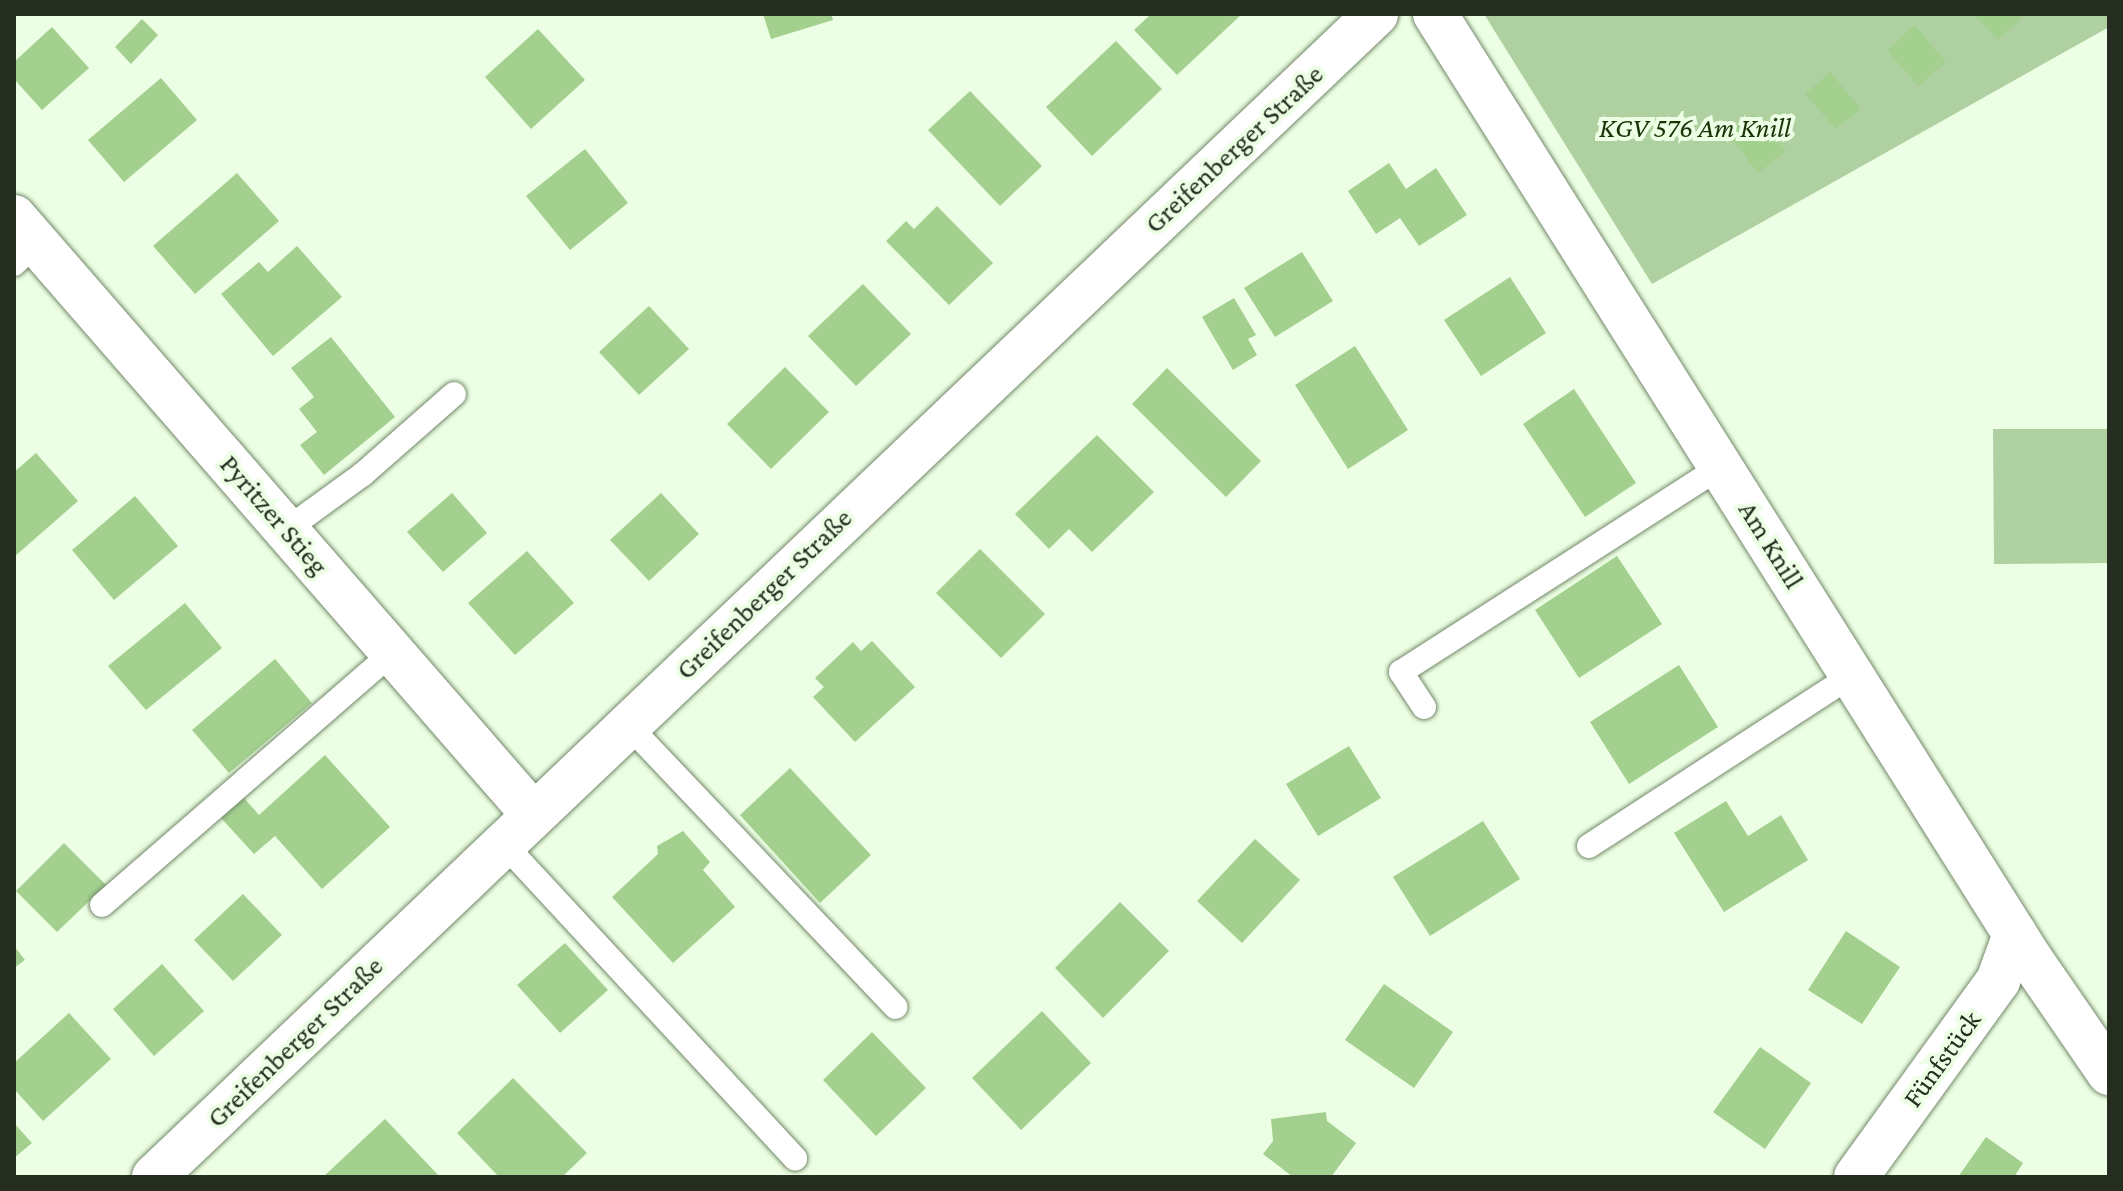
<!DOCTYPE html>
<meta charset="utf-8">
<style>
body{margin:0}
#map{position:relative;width:2123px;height:1191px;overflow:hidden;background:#ecffe4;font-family:"Crimson Pro",serif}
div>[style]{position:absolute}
.green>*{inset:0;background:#afd1a1}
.building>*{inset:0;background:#a3d08e}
.roads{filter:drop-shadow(0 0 2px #73886a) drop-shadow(0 0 2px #73886a)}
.lane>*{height:24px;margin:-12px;padding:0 12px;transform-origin:12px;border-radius:12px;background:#fff}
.street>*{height:44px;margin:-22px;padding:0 22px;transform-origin:22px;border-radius:22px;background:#fff}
span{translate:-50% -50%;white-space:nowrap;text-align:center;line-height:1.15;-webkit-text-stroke:8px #ecffe4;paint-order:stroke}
.park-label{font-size:28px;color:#183507;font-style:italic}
.street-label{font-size:28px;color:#242d20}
.frame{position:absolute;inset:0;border:16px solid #242d20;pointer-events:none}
</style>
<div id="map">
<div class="green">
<div style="clip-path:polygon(1484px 14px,2109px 14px,2109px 27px,1652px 284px)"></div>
<div style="clip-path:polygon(1993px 429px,2109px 429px,2109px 563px,1994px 564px)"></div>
</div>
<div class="building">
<div style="clip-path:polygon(763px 14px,831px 14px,833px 20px,771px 39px)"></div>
<div style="clip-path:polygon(1151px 14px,1242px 14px,1177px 75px,1134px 30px)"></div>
<div style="clip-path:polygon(1973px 14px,2018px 14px,2022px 18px,1998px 40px)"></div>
<div style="clip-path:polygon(142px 19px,158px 35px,131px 64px,115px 47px)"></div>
<div style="clip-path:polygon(1915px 25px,1946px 62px,1918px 86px,1887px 50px)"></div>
<div style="clip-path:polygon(52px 27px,89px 68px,42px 110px,14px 79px,14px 62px)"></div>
<div style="clip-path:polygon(538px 29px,585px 80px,531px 129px,485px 77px)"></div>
<div style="clip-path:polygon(1116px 41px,1162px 89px,1092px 156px,1046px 107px)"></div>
<div style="clip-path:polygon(1830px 72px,1861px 109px,1836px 129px,1805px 94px)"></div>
<div style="clip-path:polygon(161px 78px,197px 120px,124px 182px,88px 140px)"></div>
<div style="clip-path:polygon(970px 91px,1042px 166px,1000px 206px,928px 130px)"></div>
<div style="clip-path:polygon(1755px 113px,1786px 151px,1758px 173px,1728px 134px)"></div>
<div style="clip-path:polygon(585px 149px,628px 203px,570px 250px,526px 196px)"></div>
<div style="clip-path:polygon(1389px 163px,1406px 189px,1436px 168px,1467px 215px,1419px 246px,1400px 218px,1376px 234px,1348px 191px)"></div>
<div style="clip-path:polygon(237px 173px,279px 221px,195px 294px,153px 246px)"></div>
<div style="clip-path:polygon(937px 206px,993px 263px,949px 305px,886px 241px,906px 221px,914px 229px)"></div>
<div style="clip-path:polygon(297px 246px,342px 297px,273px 356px,221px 294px,259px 262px,268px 272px)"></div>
<div style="clip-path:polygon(1302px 252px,1333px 301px,1275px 337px,1244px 288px)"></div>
<div style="clip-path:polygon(1510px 277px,1546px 333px,1481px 376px,1444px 320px)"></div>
<div style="clip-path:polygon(863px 284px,911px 334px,856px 386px,808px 336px)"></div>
<div style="clip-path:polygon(1234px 298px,1256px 335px,1248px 339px,1257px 355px,1233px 370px,1202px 317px)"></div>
<div style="clip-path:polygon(649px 306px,689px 349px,639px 395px,599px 352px)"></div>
<div style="clip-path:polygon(331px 337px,395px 417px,324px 475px,300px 445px,317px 432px,299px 409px,314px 397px,291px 368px)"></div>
<div style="clip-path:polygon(1355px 346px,1408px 430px,1348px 469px,1295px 385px)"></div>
<div style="clip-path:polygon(785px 367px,829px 412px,771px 469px,727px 424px)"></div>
<div style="clip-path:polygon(1167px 368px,1261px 461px,1226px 497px,1132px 404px)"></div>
<div style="clip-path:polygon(1574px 389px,1636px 483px,1585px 517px,1523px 424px)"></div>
<div style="clip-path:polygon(1097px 435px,1154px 492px,1092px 552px,1069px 529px,1049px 549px,1015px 514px)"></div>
<div style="clip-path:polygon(36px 453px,78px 501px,14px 557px,14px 472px)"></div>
<div style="clip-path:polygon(452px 493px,487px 533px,443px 572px,407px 532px)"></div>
<div style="clip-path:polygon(661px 493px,699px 534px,649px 581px,610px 540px)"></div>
<div style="clip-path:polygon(135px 496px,178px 546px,114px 600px,72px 550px)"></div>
<div style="clip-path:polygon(980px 549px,1045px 614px,1001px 658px,936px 593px)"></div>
<div style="clip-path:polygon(527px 551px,574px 603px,515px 655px,468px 603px)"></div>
<div style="clip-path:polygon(1617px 556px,1662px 624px,1579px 678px,1535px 610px)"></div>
<div style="clip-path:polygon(185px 603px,222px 648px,146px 710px,108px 666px)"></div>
<div style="clip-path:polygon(872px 641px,915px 687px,855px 742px,813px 697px,824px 687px,815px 678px,853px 642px,861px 651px)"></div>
<div style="clip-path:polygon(275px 659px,312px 703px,229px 773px,192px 730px)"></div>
<div style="clip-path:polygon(1679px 665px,1718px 727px,1629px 784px,1590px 722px)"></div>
<div style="clip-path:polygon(1349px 746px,1381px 798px,1318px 836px,1286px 784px)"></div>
<div style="clip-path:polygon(325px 755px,390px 827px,322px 889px,275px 836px,254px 854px,221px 818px,244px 798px,259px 815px)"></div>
<div style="clip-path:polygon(790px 768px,871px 855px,820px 903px,740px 815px)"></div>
<div style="clip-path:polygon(1726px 801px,1748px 836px,1781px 815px,1808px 860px,1724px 912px,1674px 833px)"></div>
<div style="clip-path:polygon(1483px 821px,1520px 879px,1430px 936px,1393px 877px)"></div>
<div style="clip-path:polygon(683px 831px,710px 862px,703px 870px,735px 907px,673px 963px,612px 897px,658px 854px,657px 846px)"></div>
<div style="clip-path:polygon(1255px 839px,1300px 880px,1242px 943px,1197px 901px)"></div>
<div style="clip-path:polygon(64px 843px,106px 885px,57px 932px,16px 891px)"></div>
<div style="clip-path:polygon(243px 894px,282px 935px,233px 981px,194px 940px)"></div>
<div style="clip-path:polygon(1120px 902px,1169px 951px,1103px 1018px,1055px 968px)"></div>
<div style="clip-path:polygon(1846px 931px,1900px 967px,1862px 1024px,1808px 990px)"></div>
<div style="clip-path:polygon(565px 943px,608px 990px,560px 1033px,517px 985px)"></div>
<div style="clip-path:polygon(14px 946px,25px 960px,14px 968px)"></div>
<div style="clip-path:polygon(162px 964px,204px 1011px,154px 1056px,113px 1009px)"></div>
<div style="clip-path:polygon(1384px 984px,1453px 1032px,1414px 1088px,1345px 1040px)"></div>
<div style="clip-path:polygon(1042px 1011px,1091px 1063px,1021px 1130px,972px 1078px)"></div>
<div style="clip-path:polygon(69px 1013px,111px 1059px,43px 1121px,14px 1089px,14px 1063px)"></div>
<div style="clip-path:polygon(872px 1032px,926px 1088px,876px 1136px,823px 1080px)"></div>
<div style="clip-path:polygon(1760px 1047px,1811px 1083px,1765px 1149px,1713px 1112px)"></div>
<div style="clip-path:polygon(513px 1078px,587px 1153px,562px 1177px,499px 1177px,457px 1133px)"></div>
<div style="clip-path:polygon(1326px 1112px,1327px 1121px,1356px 1143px,1331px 1177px,1293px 1177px,1263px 1154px,1273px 1141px,1271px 1119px)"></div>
<div style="clip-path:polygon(385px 1119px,440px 1177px,323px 1177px)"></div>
<div style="clip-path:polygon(14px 1123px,32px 1143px,14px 1158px)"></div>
<div style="clip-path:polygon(1986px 1137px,2023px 1163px,2014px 1177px,1958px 1177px)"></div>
</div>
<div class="roads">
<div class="lane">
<div style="left:14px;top:264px;width:30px;rotate:-44deg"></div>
<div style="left:286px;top:530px;width:95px;rotate:-36deg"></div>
<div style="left:363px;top:474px;width:121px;rotate:-41.3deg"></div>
<div style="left:1424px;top:707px;width:42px;rotate:-123.3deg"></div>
<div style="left:1401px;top:672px;width:381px;rotate:-32.7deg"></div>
<div style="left:627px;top:724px;width:390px;rotate:46.5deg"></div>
<div style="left:503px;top:843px;width:430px;rotate:47.2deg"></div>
<div style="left:1589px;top:846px;width:314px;rotate:-33deg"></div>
<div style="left:102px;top:905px;width:386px;rotate:-41deg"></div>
</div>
<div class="street">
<div style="left:1435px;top:14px;width:1116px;rotate:57.78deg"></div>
<div style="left:2030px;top:958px;width:140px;rotate:55.5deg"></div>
<div style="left:14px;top:217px;width:791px;rotate:49deg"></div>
<div style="left:154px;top:1177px;width:1687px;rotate:-43.58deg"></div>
<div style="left:1856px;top:1177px;width:242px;rotate:-54.1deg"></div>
<div style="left:1998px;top:981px;width:50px;rotate:-70.1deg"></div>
</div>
</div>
<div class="park-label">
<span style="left:1695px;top:128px">KGV 576 Am Knill</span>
</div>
<div class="street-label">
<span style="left:1234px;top:149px;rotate:-43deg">Greifenberger Straße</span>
<span style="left:274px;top:515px;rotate:49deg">Pyritzer Stieg</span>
<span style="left:1771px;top:545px;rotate:58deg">Am Knill</span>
<span style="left:764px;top:594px;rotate:-44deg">Greifenberger Straße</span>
<span style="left:295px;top:1042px;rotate:-44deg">Greifenberger Straße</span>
<span style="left:1942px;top:1059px;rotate:-54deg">Fünfstück</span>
</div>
<div class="frame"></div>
</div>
